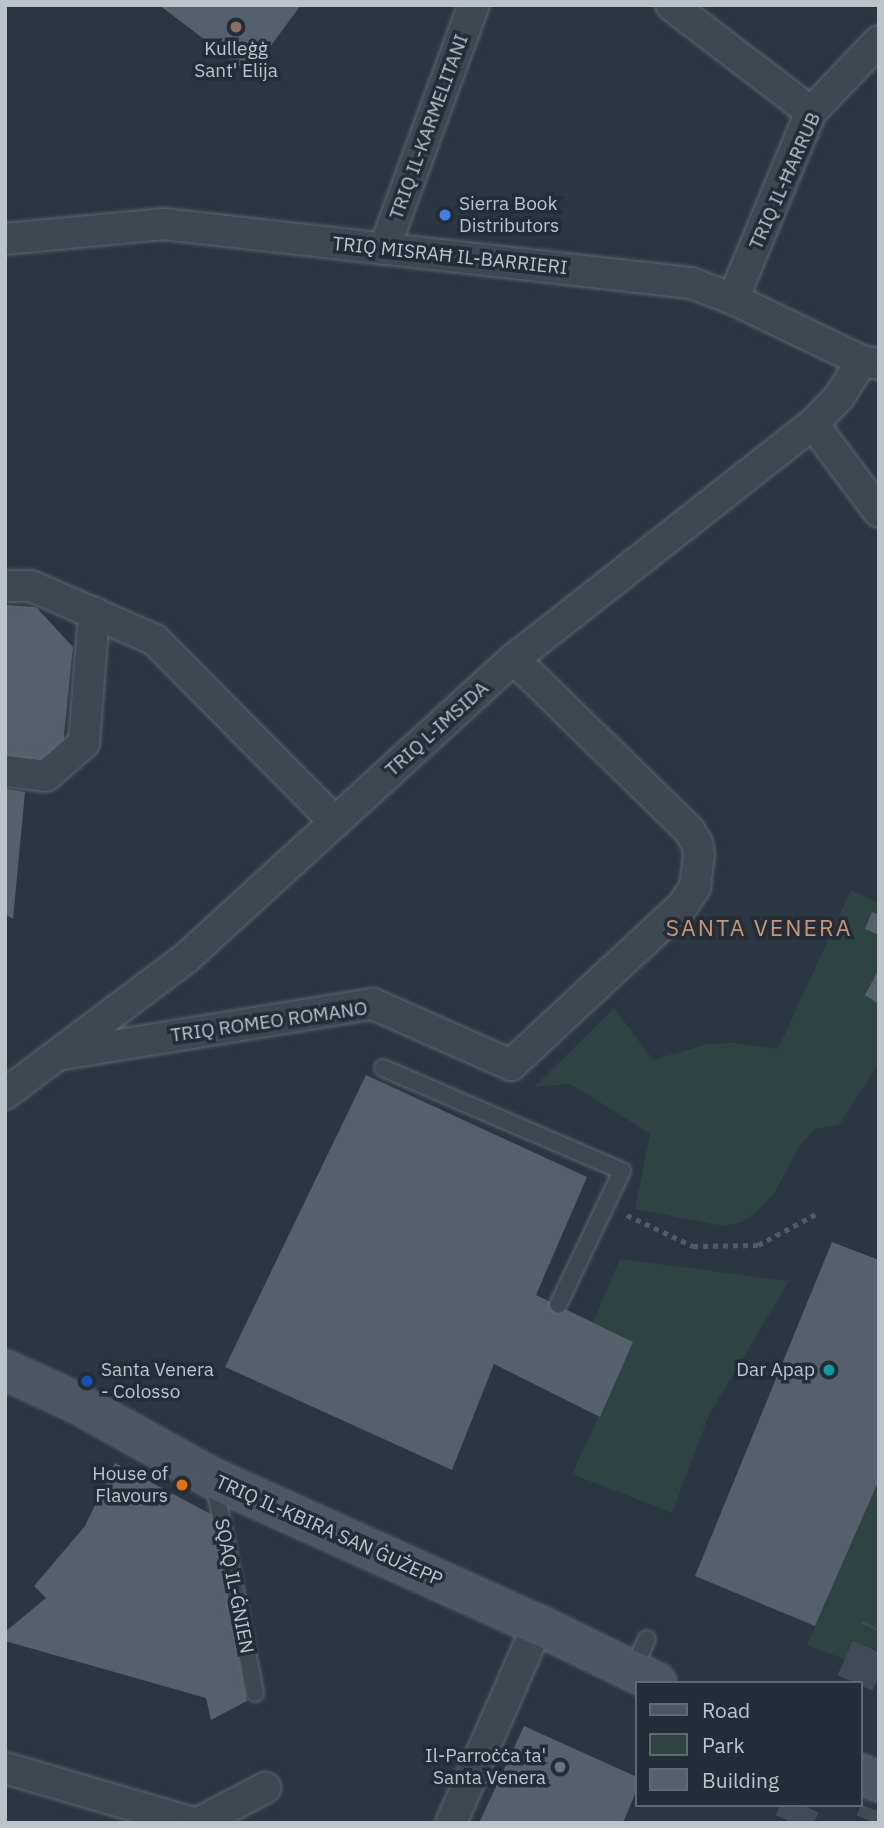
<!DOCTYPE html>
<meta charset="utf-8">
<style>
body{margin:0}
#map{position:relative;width:884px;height:1828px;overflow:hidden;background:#2a3641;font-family:"IBM Plex Sans",sans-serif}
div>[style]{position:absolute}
.green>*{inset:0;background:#2d4443}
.building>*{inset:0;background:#54616c}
.highway-tunnel>*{height:38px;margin-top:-19px;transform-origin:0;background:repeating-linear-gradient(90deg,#404b56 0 38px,transparent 0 57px)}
.path>*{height:4.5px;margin-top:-2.25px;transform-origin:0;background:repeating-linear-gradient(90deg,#4d6061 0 5px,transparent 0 10px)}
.roads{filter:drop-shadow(0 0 2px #5d666f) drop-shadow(0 0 2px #5d666f)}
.lane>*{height:16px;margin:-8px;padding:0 8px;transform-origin:8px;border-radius:8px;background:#3e4851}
.street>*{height:30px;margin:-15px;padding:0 15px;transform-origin:15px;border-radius:15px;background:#3e4851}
.secondary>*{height:38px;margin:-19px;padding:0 19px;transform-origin:19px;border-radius:19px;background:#4d5764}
.dots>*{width:19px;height:19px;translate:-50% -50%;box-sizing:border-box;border:4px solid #232d37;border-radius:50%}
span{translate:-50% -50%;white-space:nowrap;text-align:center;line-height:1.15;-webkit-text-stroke:7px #232d37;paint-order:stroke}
.poi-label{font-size:19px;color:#bcc3cb}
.left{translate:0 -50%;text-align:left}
.right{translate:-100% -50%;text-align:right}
.street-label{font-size:19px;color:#bcc3cb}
.quarter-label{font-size:23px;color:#cc9476;letter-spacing:2px}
.frame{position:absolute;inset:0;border:7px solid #bcc3cb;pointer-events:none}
.legend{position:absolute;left:635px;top:1681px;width:228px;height:126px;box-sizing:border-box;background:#232d37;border:2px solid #606972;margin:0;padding:9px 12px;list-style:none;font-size:21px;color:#bcc3cb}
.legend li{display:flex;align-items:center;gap:14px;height:35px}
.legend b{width:35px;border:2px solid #606972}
</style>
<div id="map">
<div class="green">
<div style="clip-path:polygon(851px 890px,879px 903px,879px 1063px,839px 1125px,814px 1129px,800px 1146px,774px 1193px,759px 1210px,742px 1222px,723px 1226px,635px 1209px,650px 1134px,571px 1084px,534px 1087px,614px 1008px,653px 1060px,708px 1044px,733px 1043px,778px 1049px)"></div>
<div style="clip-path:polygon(620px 1259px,789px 1281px,709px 1415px,672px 1513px,572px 1474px,633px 1342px,593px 1322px)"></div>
<div style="clip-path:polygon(879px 1480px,879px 1650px,862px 1645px,854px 1663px,807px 1645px)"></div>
</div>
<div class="building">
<div style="clip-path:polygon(159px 5px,301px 5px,250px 74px)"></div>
<div style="clip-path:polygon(5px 605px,36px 607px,73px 647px,63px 745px,40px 760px,5px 758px)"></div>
<div style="clip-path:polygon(5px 789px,25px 792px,13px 919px,5px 914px)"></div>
<div style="clip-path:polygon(872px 912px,879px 915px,879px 935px,865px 929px)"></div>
<div style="clip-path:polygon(879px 969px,879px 1004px,865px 995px)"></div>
<div style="clip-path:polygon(366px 1075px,587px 1177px,536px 1295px,633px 1342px,600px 1417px,494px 1364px,452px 1470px,225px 1367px)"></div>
<div style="clip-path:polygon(832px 1242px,879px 1260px,879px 1480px,815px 1626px,695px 1576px)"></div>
<div style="clip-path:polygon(115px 1463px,218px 1518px,222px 1563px,247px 1701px,211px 1720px,206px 1698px,5px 1641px,5px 1632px,46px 1598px,34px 1586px,85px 1526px)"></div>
<div style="clip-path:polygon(524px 1726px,637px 1777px,637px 1789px,623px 1823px,479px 1823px)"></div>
</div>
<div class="highway-tunnel">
<div style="left:855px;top:1683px;width:59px;rotate:-66deg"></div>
<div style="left:793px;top:1823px;width:20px;rotate:-66deg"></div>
<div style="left:874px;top:1823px;width:12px;rotate:-66deg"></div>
</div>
<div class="path">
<div style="left:627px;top:1215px;width:73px;rotate:25.2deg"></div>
<div style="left:693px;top:1246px;width:65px;rotate:-0.9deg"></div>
<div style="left:758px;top:1245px;width:68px;rotate:-28.1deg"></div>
</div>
<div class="roads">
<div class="lane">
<div style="left:383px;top:1068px;width:260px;rotate:23.3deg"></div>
<div style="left:622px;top:1171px;width:148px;rotate:115.5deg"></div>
<div style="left:214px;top:1482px;width:215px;rotate:79deg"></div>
<div style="left:633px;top:1669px;width:33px;rotate:-65deg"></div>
</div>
<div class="street">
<div style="left:671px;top:5px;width:176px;rotate:37.4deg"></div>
<div style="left:5px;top:239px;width:159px;rotate:-5.4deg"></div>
<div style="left:163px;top:224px;width:531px;rotate:6.38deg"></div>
<div style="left:691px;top:283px;width:45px;rotate:20.9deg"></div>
<div style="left:733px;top:299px;width:143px;rotate:25.7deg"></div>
<div style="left:862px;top:361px;width:17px;rotate:10deg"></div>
<div style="left:384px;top:249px;width:260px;rotate:-69.8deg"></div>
<div style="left:733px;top:299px;width:203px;rotate:-67.4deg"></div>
<div style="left:811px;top:112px;width:98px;rotate:-46.2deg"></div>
<div style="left:813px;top:424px;width:110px;rotate:53.1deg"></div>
<div style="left:5px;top:586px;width:26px"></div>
<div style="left:31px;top:586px;width:135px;rotate:23.5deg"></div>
<div style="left:155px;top:640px;width:256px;rotate:45.3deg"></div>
<div style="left:5px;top:771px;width:41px;rotate:7deg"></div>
<div style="left:46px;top:776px;width:50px;rotate:-41deg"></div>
<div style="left:84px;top:743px;width:131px;rotate:-85.6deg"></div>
<div style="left:63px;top:1054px;width:314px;rotate:-9.2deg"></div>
<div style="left:373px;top:1004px;width:151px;rotate:23.8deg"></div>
<div style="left:511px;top:1065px;width:235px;rotate:-42.9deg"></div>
<div style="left:683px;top:905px;width:22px;rotate:-56deg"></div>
<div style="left:695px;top:887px;width:32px;rotate:-83deg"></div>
<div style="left:699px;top:855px;width:12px;rotate:-99deg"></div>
<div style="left:697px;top:843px;width:15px;rotate:-122deg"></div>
<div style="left:689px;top:830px;width:245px;rotate:-135.7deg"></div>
<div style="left:5px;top:1094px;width:226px;rotate:-36.9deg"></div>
<div style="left:186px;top:958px;width:444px;rotate:-42.4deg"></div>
<div style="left:514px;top:659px;width:380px;rotate:-38.2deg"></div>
<div style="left:813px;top:424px;width:37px;rotate:-46deg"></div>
<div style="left:839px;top:397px;width:43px;rotate:-57.4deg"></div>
<div style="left:5px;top:1768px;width:196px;rotate:16.3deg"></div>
<div style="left:198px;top:1823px;width:76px;rotate:-27.6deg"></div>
<div style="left:451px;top:1823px;width:216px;rotate:-66.3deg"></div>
</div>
<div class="secondary">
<div style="left:5px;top:1370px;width:75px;rotate:24.5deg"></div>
<div style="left:73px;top:1401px;width:161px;rotate:29deg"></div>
<div style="left:214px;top:1479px;width:355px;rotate:24.3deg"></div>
<div style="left:538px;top:1625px;width:132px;rotate:26deg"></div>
<div style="left:861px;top:1774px;width:20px;rotate:24deg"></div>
</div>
</div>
<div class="dots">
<div style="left:236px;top:27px;background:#8d6e63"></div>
<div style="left:445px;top:215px;background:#3f7fe0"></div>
<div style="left:829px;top:1370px;background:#0f9aa8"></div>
<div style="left:87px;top:1381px;background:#1a4fb4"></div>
<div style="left:182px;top:1485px;background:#e8710a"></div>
<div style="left:560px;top:1767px;background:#6b7280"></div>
</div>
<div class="poi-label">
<span style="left:236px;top:60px">Kulleġġ<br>Sant' Elija</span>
<span class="left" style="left:459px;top:215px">Sierra Book<br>Distributors</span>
<span class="left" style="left:101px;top:1381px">Santa Venera<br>- Colosso</span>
<span class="right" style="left:815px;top:1370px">Dar Apap</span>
<span class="right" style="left:168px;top:1485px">House of<br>Flavours</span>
<span class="right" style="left:546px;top:1767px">Il-Parroċċa ta'<br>Santa Venera</span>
</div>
<div class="street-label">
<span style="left:429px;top:127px;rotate:-70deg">TRIQ IL-KARMELITANI</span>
<span style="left:785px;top:181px;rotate:-66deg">TRIQ IL-ĦARRUB</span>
<span style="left:450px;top:256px;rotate:6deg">TRIQ MISRAĦ IL-BARRIERI</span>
<span style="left:437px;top:729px;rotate:-42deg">TRIQ L-IMSIDA</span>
<span style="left:269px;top:1022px;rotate:-8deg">TRIQ ROMEO ROMANO</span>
<span style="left:329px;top:1531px;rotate:24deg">TRIQ IL-KBIRA SAN ĠUŻEPP</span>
<span style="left:234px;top:1586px;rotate:79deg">SQAQ IL-ĠNIEN</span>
</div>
<div class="quarter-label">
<span style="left:759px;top:927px">SANTA VENERA</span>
</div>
<div class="frame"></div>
<ul class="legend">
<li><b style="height:9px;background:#4d5764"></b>Road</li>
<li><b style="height:19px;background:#2d4443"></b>Park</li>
<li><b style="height:19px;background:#54616c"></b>Building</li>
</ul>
</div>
